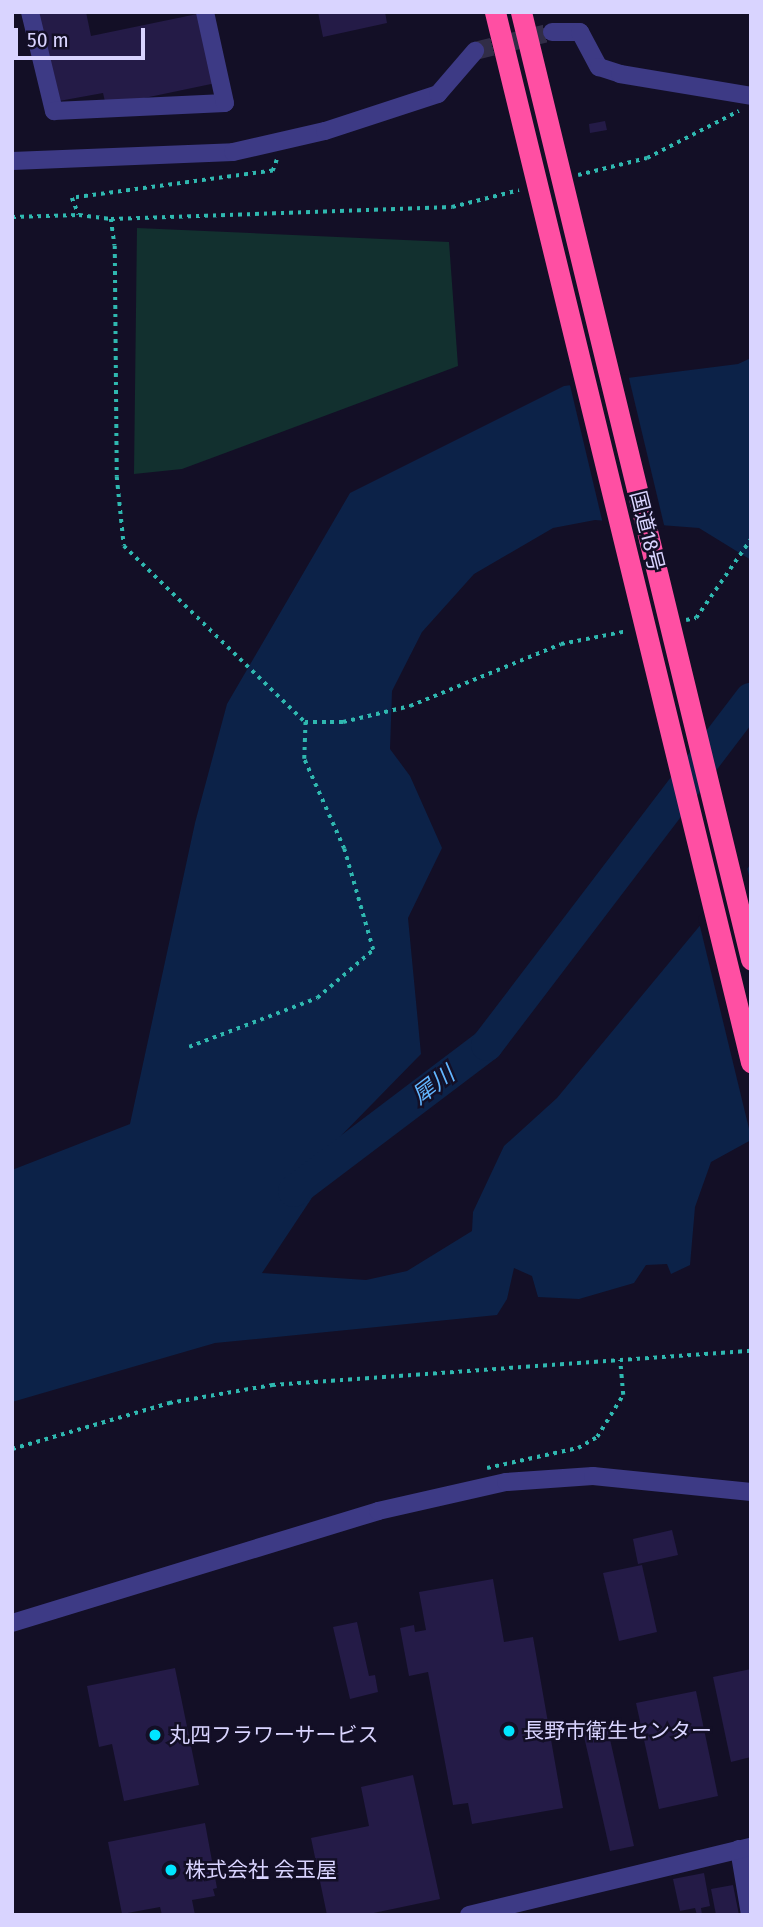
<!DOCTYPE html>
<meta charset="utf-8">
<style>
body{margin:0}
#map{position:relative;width:763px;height:1927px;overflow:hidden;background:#130f26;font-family:"Fira Sans Condensed","Noto Sans JP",sans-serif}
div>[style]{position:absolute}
.green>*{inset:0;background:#12302f}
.water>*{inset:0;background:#0c2248}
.pier>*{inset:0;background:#130f26}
.river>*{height:32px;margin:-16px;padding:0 16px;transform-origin:16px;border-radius:16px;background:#0c2248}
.building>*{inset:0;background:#241b47}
.minor-tunnel>*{height:18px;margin-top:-9px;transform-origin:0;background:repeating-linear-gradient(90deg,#312d47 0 18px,transparent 0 27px)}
.path>*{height:3.5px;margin-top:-1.75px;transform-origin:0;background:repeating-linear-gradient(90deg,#2fb8b0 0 3.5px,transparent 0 8.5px)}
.minor>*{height:18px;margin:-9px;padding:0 9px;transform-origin:9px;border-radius:9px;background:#3d3a85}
.highway>*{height:21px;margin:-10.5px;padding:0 10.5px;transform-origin:10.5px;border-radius:10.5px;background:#ff4fa3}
.dots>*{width:19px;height:19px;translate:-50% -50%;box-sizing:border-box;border:4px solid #130f26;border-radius:50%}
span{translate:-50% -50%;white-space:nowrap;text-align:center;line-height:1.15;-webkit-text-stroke:5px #130f26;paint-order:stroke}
.street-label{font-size:21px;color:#d9d4ff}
.poi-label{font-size:21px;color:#d9d4ff}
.left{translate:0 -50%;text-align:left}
.water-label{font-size:23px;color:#62b6ff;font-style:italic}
.frame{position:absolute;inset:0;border:14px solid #d9d4ff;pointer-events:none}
.scale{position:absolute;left:14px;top:28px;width:131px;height:32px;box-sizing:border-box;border:4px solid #d9d4ff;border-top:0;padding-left:9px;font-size:21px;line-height:24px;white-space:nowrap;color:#d9d4ff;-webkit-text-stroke:5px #130f26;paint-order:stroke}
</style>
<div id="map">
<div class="green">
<div style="clip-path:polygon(137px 228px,449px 242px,458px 366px,182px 469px,134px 474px)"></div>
</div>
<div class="water">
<div style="clip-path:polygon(751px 358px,751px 560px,699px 528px,595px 520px,553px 528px,474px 574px,422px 632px,392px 691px,390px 749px,410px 776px,442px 848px,408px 918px,421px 1054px,330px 1147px,327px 1175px,262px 1273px,366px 1280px,407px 1271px,472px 1231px,473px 1212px,504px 1146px,557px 1098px,751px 864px,751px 1140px,711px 1162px,695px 1207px,690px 1265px,671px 1274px,667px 1264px,646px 1265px,634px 1283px,579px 1299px,538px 1297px,532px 1276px,514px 1268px,507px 1299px,497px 1315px,215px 1343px,12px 1402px,12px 1170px,130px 1124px,195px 823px,227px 704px,350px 493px,564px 386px,738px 364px)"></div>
</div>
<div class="pier">
<div style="clip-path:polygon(628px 374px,665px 529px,603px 524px,569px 381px)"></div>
<div style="clip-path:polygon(746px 864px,751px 883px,751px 1137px,698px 918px)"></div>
</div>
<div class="river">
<div style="left:294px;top:1191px;width:242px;rotate:-37.1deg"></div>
<div style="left:487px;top:1045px;width:435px;rotate:-52.7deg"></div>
</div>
<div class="building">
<div style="clip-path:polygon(35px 12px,86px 12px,91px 36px,202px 13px,216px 83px,106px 106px,103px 93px,59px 101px)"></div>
<div style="clip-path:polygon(318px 12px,385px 12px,387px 23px,323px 37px)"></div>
<div style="clip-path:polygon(605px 121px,607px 130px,590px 133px,589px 124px)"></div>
<div style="clip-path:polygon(672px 1530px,678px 1555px,638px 1564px,633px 1539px)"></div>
<div style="clip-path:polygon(642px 1565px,657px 1632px,619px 1641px,603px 1573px)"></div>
<div style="clip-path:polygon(493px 1579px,504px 1642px,533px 1637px,563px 1808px,472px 1824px,468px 1803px,453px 1805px,428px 1672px,409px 1676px,400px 1628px,414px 1625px,415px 1632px,426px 1630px,419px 1592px)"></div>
<div style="clip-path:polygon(357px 1622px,369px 1676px,375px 1675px,378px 1692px,350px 1699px,333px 1627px)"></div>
<div style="clip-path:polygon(175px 1668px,199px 1785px,124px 1801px,112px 1744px,99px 1747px,87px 1686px)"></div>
<div style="clip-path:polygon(751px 1669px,751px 1757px,731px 1762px,713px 1677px)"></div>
<div style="clip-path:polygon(696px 1691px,718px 1796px,659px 1809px,636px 1703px)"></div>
<div style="clip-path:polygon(607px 1726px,634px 1846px,610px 1851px,583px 1732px)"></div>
<div style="clip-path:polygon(413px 1775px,440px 1899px,364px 1915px,327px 1915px,311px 1838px,369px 1826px,361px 1787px)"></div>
<div style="clip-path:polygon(205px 1823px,217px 1888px,213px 1889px,215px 1896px,192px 1900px,195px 1915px,162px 1915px,160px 1907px,122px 1914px,108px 1842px)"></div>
<div style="clip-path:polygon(704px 1873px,710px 1906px,701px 1908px,702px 1915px,697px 1915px,695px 1908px,680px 1911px,673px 1879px)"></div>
<div style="clip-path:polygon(733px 1885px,739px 1915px,716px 1915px,711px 1889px)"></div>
</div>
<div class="minor-tunnel">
<div style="left:475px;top:51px;width:79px;rotate:-13.9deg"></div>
</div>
<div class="path">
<div style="left:277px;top:160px;width:12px;rotate:110deg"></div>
<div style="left:273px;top:171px;width:203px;rotate:172.3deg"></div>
<div style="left:72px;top:198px;width:18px;rotate:68deg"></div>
<div style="left:79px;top:215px;width:32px;rotate:7deg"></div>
<div style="left:111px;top:219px;width:27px;rotate:82deg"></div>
<div style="left:115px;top:246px;width:231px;rotate:89.5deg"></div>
<div style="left:117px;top:477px;width:69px;rotate:84.2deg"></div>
<div style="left:124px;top:546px;width:252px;rotate:44.2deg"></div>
<div style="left:305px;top:722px;width:38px"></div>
<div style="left:343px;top:722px;width:69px;rotate:-13.4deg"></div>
<div style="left:410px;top:706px;width:163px;rotate:-22.3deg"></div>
<div style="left:561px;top:644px;width:67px;rotate:-11.1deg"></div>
<div style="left:578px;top:175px;width:71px;rotate:-13.8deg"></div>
<div style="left:647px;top:158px;width:103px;rotate:-27.1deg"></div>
<div style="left:12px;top:217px;width:67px;rotate:-1.7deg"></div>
<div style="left:111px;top:219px;width:341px;rotate:-2deg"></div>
<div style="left:452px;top:207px;width:69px;rotate:-14.2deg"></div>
<div style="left:686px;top:620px;width:10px;rotate:-11deg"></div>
<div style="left:696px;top:618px;width:96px;rotate:-55.2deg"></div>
<div style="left:189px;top:1047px;width:137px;rotate:-20.9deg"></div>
<div style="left:317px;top:998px;width:74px;rotate:-40.6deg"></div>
<div style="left:373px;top:950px;width:105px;rotate:-106deg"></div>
<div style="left:344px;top:849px;width:98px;rotate:-114deg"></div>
<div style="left:304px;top:759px;width:37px;rotate:-88deg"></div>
<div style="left:12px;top:1449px;width:164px;rotate:-16.3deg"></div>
<div style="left:169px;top:1403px;width:105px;rotate:-9.9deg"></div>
<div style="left:272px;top:1385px;width:480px;rotate:-4.1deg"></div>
<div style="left:487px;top:1468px;width:93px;rotate:-12.4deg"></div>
<div style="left:578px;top:1448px;width:22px;rotate:-30deg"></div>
<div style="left:597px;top:1437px;width:49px;rotate:-58.2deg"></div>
<div style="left:623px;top:1395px;width:35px;rotate:-95deg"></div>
</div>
<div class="minor">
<div style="left:30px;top:12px;width:102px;rotate:76.4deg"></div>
<div style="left:54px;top:111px;width:171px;rotate:-2.7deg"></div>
<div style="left:225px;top:103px;width:93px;rotate:-102.4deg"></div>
<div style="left:552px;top:32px;width:28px"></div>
<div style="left:580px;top:32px;width:40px;rotate:62deg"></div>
<div style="left:599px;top:67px;width:22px;rotate:18deg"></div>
<div style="left:620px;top:74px;width:133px;rotate:9.5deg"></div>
<div style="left:12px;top:161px;width:221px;rotate:-2.3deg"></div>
<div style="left:233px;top:152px;width:94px;rotate:-12.9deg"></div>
<div style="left:325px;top:131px;width:119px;rotate:-18.1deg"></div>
<div style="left:438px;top:94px;width:57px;rotate:-49.3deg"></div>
<div style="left:12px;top:1623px;width:383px;rotate:-17deg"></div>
<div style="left:378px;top:1511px;width:131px;rotate:-12.8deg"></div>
<div style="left:506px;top:1482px;width:87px;rotate:-3.9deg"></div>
<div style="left:593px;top:1476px;width:159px;rotate:5.8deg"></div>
<div style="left:739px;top:1849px;width:67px;rotate:80.5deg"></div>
<div style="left:469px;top:1915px;width:290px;rotate:-13.6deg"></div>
</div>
<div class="highway">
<div style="left:495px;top:12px;width:1081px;rotate:76.3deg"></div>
<div style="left:521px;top:12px;width:975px;rotate:76.35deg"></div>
</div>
<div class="dots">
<div style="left:509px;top:1731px;background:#00e5ff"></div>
<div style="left:155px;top:1735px;background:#00e5ff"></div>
<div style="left:171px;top:1870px;background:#00e5ff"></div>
</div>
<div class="street-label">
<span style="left:647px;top:531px;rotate:76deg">国道18号</span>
</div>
<div class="poi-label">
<span class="left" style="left:523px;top:1731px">長野市衛生センター</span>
<span class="left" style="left:169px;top:1735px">丸四フラワーサービス</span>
<span class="left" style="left:185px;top:1870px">株式会社 会玉屋</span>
</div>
<div class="water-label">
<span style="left:433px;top:1085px;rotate:-37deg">犀川</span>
</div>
<div class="frame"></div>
<div class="scale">50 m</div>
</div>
